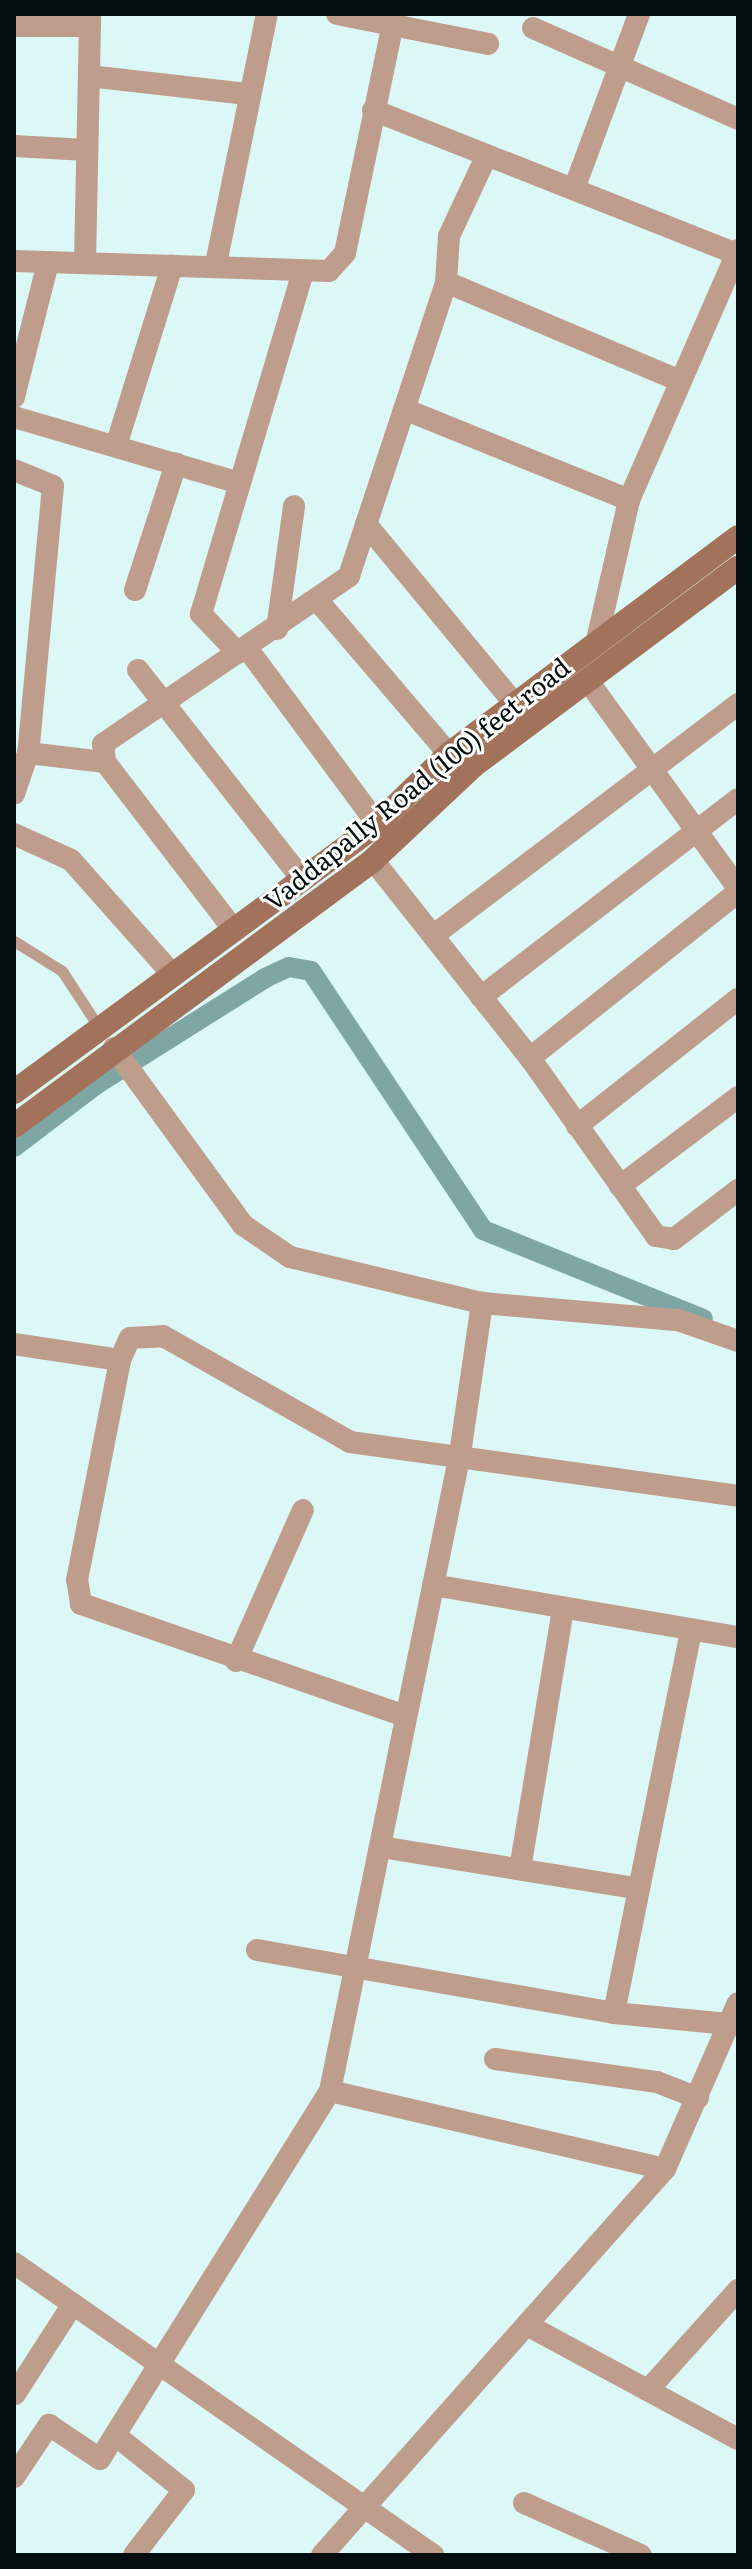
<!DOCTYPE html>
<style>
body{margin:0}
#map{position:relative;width:752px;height:2569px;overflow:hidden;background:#dbf8f7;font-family:Literata,serif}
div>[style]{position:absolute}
.canal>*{height:20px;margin:-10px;padding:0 10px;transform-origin:10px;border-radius:10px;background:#7ea6a5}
.lane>*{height:11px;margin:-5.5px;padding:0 5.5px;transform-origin:5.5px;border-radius:5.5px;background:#be9d8c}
.street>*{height:22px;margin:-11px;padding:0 11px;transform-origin:11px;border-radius:11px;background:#be9d8c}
.secondary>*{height:24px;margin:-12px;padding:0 12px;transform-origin:12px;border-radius:12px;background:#a2735a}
span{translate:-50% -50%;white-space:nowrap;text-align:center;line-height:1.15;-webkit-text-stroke:6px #fff;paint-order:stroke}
.street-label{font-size:26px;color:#050e0e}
.frame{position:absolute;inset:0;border:16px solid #050e0e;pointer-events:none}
</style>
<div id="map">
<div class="canal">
<div style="left:14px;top:1147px;width:104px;rotate:-37.2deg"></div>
<div style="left:97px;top:1084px;width:199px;rotate:-32.2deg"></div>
<div style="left:265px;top:978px;width:26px;rotate:-25deg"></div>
<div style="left:289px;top:967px;width:22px;rotate:10deg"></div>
<div style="left:311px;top:971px;width:311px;rotate:56.4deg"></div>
<div style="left:483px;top:1230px;width:237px;rotate:22deg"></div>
</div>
<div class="lane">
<div style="left:14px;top:941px;width:57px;rotate:32deg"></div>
<div style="left:62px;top:971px;width:69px;rotate:56.8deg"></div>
</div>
<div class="street">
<div style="left:337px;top:14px;width:154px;rotate:11.2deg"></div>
<div style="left:14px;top:26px;width:76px"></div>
<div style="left:533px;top:28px;width:224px;rotate:23.9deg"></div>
<div style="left:89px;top:76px;width:159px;rotate:6.5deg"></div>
<div style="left:373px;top:110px;width:391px;rotate:21.6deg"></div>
<div style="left:14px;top:146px;width:73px;rotate:3.1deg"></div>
<div style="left:574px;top:189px;width:187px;rotate:-69.6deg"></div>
<div style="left:14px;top:261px;width:315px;rotate:1.8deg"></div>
<div style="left:329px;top:271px;width:24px;rotate:-48deg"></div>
<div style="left:345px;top:253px;width:244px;rotate:-78.2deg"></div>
<div style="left:85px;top:262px;width:248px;rotate:-88.8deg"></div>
<div style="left:216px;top:264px;width:255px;rotate:-78.5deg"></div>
<div style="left:446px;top:282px;width:254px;rotate:22.9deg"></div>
<div style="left:14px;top:397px;width:138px;rotate:-75.8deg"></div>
<div style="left:404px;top:409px;width:243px;rotate:22deg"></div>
<div style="left:14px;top:417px;width:231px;rotate:16.3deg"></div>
<div style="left:116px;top:446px;width:189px;rotate:-72.7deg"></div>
<div style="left:14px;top:470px;width:42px;rotate:22.3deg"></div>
<div style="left:53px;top:486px;width:268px;rotate:95.3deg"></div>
<div style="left:28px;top:753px;width:43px;rotate:108.9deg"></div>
<div style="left:366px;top:524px;width:232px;rotate:50.4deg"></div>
<div style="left:135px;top:590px;width:133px;rotate:-72deg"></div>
<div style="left:319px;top:602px;width:200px;rotate:49.5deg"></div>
<div style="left:277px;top:629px;width:124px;rotate:-82.1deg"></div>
<div style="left:597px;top:640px;width:144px;rotate:-77.1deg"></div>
<div style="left:629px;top:500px;width:273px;rotate:-66.4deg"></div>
<div style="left:247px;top:648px;width:219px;rotate:53.5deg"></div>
<div style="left:238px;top:653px;width:54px;rotate:-133.5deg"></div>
<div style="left:201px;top:614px;width:357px;rotate:-73.4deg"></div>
<div style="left:138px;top:670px;width:266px;rotate:51.9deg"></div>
<div style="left:588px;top:681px;width:256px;rotate:54.1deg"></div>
<div style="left:28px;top:753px;width:78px;rotate:6.7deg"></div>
<div style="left:14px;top:834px;width:63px;rotate:24.5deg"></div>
<div style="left:71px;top:860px;width:154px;rotate:48.4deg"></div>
<div style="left:373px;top:860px;width:253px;rotate:51.6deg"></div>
<div style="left:530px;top:1058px;width:218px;rotate:54.7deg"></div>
<div style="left:656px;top:1236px;width:18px;rotate:9deg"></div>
<div style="left:674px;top:1239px;width:81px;rotate:-37.4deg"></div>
<div style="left:234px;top:930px;width:212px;rotate:-127.5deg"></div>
<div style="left:105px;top:762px;width:18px;rotate:-96deg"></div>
<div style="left:103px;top:744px;width:298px;rotate:-34.3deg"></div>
<div style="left:349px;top:576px;width:310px;rotate:-71.7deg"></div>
<div style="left:446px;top:282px;width:46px;rotate:-86.3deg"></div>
<div style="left:449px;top:236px;width:89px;rotate:-64.9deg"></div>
<div style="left:434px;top:935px;width:382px;rotate:-37.2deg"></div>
<div style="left:481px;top:997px;width:324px;rotate:-37.6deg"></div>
<div style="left:114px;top:1048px;width:219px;rotate:53.9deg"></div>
<div style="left:243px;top:1225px;width:57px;rotate:34.2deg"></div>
<div style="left:290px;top:1257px;width:197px;rotate:13.5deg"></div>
<div style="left:482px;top:1303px;width:197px;rotate:5deg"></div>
<div style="left:678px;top:1320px;width:64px;rotate:19.3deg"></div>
<div style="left:530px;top:1058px;width:266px;rotate:-38.6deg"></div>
<div style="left:577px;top:1126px;width:205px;rotate:-38.3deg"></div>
<div style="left:620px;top:1186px;width:148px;rotate:-37deg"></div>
<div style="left:14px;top:1344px;width:107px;rotate:8.6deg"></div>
<div style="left:433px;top:1585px;width:309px;rotate:9.7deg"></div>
<div style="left:236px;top:1661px;width:165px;rotate:-66.1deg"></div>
<div style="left:405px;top:1716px;width:343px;rotate:-160.9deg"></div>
<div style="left:81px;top:1604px;width:24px;rotate:-99deg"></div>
<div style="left:77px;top:1580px;width:224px;rotate:-78.9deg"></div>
<div style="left:120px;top:1360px;width:24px;rotate:-66deg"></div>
<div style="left:130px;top:1338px;width:33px;rotate:-3deg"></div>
<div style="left:163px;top:1336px;width:215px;rotate:29.5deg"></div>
<div style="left:350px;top:1442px;width:392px;rotate:7.9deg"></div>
<div style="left:381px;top:1847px;width:261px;rotate:9.2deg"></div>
<div style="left:520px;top:1869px;width:265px;rotate:-80.6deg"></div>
<div style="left:257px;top:1950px;width:363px;rotate:10deg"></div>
<div style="left:614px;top:2013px;width:125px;rotate:5.5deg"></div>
<div style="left:614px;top:2013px;width:390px;rotate:-78.6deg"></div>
<div style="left:495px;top:2059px;width:164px;rotate:8.1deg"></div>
<div style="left:657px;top:2082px;width:44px;rotate:21.3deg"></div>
<div style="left:330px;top:2091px;width:344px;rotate:13.1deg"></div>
<div style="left:14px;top:2263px;width:511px;rotate:34.87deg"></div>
<div style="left:527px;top:2325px;width:240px;rotate:28.4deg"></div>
<div style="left:648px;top:2390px;width:135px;rotate:-48deg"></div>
<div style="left:15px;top:2394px;width:107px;rotate:-57.2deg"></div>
<div style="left:115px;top:2435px;width:88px;rotate:38.6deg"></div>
<div style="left:184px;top:2490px;width:82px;rotate:127.6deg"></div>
<div style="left:14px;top:2477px;width:63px;rotate:-56.1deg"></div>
<div style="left:49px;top:2425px;width:61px;rotate:33.7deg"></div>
<div style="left:100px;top:2459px;width:434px;rotate:-58deg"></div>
<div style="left:330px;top:2091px;width:650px;rotate:-78.47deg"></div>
<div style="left:460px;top:1454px;width:153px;rotate:-81.7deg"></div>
<div style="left:524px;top:2503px;width:128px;rotate:24deg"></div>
<div style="left:322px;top:2555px;width:516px;rotate:-48.38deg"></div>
<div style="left:665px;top:2169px;width:181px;rotate:-66.3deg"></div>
</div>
<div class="secondary">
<div style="left:14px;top:1092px;width:451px;rotate:-36.4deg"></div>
<div style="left:377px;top:824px;width:100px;rotate:-44.2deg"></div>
<div style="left:449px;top:754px;width:361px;rotate:-36.9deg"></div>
<div style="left:14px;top:1126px;width:447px;rotate:-36.5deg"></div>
<div style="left:373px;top:860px;width:137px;rotate:-43.2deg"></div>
<div style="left:473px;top:766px;width:331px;rotate:-36.8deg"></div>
</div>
<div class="street-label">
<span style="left:416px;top:783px;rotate:-39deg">Vaddapally Road (100) feet road</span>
</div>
<div class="frame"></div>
</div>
